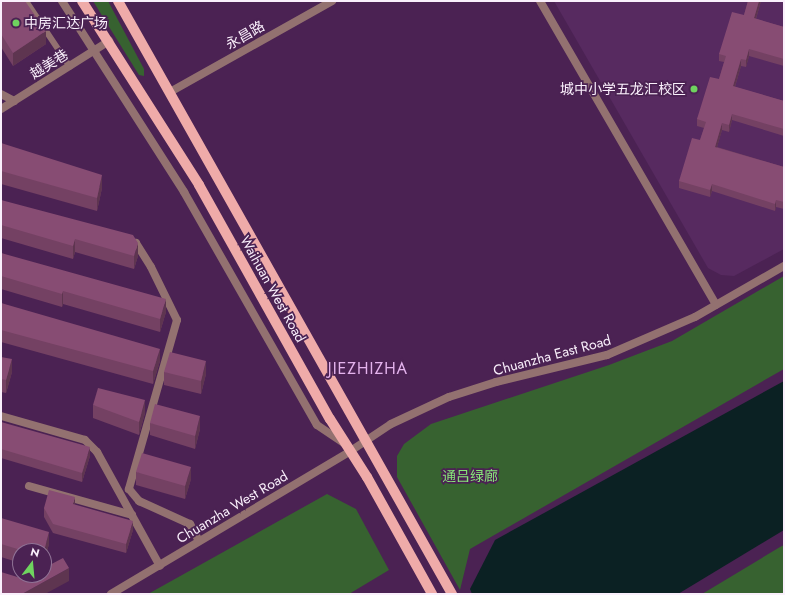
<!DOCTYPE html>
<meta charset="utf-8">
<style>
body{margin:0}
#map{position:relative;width:785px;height:595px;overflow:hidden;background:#4b2253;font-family:Jost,"Noto Sans SC",sans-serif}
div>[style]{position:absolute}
.built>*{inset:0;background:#572a60}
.green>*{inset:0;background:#376230}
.water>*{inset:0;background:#0b2123}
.service>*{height:6px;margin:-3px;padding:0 3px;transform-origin:3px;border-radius:3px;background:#937170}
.minor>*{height:8px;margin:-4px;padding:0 4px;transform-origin:4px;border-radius:4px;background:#937170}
.tertiary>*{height:8px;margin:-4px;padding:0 4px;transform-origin:4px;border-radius:4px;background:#937170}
.primary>*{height:10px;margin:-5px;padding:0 5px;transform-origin:5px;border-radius:5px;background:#efaba9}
.wall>*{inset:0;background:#744163}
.shaded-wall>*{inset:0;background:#5e3550}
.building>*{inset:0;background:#874c73}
.dots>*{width:11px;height:11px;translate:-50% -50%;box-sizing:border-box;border:2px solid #4b2253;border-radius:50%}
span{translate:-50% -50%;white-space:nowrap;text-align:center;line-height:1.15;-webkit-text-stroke:3.5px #4b2253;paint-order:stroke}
.poi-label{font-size:14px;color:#faf0fc}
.left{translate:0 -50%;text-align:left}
.right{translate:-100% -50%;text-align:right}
.street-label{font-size:14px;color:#faf0fc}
.park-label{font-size:14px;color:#88e779}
.quarter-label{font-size:16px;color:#e4b3ed;letter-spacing:1px}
.frame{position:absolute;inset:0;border:2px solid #faf0fc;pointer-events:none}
.north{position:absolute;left:12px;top:543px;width:40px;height:40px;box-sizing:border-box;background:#4b2253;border:1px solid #917497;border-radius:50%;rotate:16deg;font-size:11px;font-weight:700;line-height:16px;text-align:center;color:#faf0fc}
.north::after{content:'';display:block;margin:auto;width:14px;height:18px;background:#6fd35f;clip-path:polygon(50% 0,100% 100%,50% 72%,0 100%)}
</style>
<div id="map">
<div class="built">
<div style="clip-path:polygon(554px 1px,784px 1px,784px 249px,734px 276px,721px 275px,708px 268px)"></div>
</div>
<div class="green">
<div style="clip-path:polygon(93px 1px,108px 1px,144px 69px,144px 76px,139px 75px)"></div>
<div style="clip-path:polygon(784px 276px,784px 369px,470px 549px,460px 590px,397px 477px,397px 456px,404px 444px,431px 424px,609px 365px,672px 341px)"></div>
<div style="clip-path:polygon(327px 494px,356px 509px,389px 570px,349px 594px,148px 594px)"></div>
<div style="clip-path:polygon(784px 545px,784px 594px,702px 594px,780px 547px)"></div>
</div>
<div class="water">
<div style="clip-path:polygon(784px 381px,784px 530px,678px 594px,472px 594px,470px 589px,495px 540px)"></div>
</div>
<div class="service">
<div style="left:26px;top:1px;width:79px;rotate:56.3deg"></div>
</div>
<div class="minor">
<div style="left:62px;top:1px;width:227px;rotate:57.4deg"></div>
<div style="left:184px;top:192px;width:268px;rotate:60.3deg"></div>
<div style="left:317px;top:425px;width:34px;rotate:34deg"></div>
<div style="left:540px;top:1px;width:351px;rotate:59.9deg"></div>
<div style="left:1px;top:94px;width:15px;rotate:28deg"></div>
<div style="left:1px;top:109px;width:128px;rotate:-32.2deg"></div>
<div style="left:130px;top:242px;width:6px;rotate:9deg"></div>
<div style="left:136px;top:243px;width:28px;rotate:58deg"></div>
<div style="left:151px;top:267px;width:59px;rotate:63.9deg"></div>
<div style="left:177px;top:320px;width:176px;rotate:105.9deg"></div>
<div style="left:129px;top:489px;width:16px;rotate:50deg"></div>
<div style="left:139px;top:501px;width:56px;rotate:24.3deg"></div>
<div style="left:190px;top:524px;width:19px;rotate:62deg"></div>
<div style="left:1px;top:416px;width:87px;rotate:15.9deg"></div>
<div style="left:85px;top:440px;width:17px;rotate:45deg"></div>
<div style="left:97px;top:452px;width:130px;rotate:61.1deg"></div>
<div style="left:29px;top:486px;width:107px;rotate:15.7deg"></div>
</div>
<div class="tertiary">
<div style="left:170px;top:92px;width:186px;rotate:-29.3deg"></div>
<div style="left:111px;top:594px;width:277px;rotate:-30.8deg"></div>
<div style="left:349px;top:452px;width:50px;rotate:-33.7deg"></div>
<div style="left:391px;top:424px;width:64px;rotate:-25deg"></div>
<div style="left:449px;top:397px;width:49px;rotate:-17.7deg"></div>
<div style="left:496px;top:382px;width:114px;rotate:-13.7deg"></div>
<div style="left:607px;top:355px;width:96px;rotate:-23.4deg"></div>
<div style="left:695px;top:317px;width:103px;rotate:-29.8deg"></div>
</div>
<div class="primary">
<div style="left:82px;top:1px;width:218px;rotate:57.5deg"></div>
<div style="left:199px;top:185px;width:268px;rotate:60.8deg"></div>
<div style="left:330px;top:419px;width:69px;rotate:57.5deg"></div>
<div style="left:367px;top:477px;width:134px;rotate:60.9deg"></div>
<div style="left:118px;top:1px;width:681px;rotate:60.61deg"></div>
</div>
<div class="wall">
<div style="clip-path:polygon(1px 1px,46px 44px,13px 66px,1px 47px)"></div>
<div style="clip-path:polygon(748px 1px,761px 1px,756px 19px,784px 27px,784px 66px,749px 56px,746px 67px,741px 66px,735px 87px,784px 101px,784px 136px,732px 120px,729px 132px,722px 130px,717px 147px,784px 167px,784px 209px,776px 207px,775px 211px,712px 191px,710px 197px,679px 188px,679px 181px,700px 140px,704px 128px,697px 126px,697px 119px,719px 79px,724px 62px,719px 61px,719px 54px,744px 15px)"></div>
<div style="clip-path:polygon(1px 143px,102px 188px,97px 211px,1px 184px)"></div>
<div style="clip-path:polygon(1px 200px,138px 256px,134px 269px,75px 252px,73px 259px,1px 238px)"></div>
<div style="clip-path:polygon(1px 253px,166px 312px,160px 332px,63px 304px,62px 307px,1px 289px)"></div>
<div style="clip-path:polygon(1px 303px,160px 361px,153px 384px,1px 342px)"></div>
<div style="clip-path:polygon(1px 357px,12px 372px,6px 393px,1px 392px)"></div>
<div style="clip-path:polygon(164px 372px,206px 374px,201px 394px,164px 385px)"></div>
<div style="clip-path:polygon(93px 405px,145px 413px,139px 435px,93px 418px)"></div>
<div style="clip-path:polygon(1px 422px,90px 456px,82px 482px,1px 458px)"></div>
<div style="clip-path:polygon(150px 423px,200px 429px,195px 449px,150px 435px)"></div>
<div style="clip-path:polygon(136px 472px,191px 479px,185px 499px,136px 485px)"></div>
<div style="clip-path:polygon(75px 505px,133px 530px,126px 553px,53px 533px,44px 517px,44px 508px)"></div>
<div style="clip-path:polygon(1px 518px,49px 544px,44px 562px,44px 551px,20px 551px,20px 563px,1px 557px)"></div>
</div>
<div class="shaded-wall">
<div style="clip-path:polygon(759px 1px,761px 1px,754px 25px,754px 18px)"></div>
<div style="clip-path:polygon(46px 31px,46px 44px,13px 66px,13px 53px)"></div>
<div style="clip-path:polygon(749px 49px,749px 56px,746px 67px,746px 60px)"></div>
<div style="clip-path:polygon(741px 59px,741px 66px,733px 93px,733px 86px)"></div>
<div style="clip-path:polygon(732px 114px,732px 120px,729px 132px,729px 125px)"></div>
<div style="clip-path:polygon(722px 123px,722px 130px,715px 154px,715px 147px)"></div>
<div style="clip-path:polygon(102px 175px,102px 188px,97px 211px,97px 198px)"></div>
<div style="clip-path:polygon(712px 184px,712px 191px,710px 197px,710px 190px)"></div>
<div style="clip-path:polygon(776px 200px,776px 207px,775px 211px,775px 204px)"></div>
<div style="clip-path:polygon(75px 239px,75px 252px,73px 259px,73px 246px)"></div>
<div style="clip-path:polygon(138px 243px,138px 256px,134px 269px,134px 256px)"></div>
<div style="clip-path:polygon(63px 291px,63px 304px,62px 307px,62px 294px)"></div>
<div style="clip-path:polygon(166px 299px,166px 312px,160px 332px,160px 319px)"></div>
<div style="clip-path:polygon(160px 349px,160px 361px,153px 384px,153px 371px)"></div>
<div style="clip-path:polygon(12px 359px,12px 372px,6px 393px,6px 380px)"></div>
<div style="clip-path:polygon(206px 361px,206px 374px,201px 394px,201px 381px)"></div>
<div style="clip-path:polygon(145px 400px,145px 413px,139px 435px,139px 422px)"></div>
<div style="clip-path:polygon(200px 416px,200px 429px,195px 449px,195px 436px)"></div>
<div style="clip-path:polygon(90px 447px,90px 456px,82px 482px,82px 473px)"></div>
<div style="clip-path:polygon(191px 467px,191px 479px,185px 499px,185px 486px)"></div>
<div style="clip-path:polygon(75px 497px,75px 506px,73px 504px)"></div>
<div style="clip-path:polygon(133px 521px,133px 530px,126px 553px,126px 544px)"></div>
<div style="clip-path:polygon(49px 532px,49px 544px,44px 562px,44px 551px)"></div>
<div style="clip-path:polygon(69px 568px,69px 581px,45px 594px,22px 594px)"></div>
</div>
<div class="building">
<div style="clip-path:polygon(1px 1px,25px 1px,46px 31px,13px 53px,1px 34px)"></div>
<div style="clip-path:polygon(748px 1px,759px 1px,754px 18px,784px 27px,784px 59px,749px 49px,746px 60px,741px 59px,733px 86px,784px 101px,784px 129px,732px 114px,729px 125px,722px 123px,715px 147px,784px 167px,784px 202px,776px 200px,775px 204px,712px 184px,710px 190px,679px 181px,692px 138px,700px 140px,706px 122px,697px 119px,710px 77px,719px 79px,726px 56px,719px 54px,732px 12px,744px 15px)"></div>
<div style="clip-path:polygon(1px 143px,102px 175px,97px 198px,1px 171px)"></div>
<div style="clip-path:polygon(1px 200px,133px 235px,138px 243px,134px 256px,75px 239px,73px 246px,1px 225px)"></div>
<div style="clip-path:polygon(1px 253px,166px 299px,160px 319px,63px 291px,62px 294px,1px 276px)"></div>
<div style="clip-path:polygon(1px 303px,160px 349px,153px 371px,1px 330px)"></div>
<div style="clip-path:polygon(170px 352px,206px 361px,201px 381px,164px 372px)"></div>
<div style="clip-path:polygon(1px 357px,12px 359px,6px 380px,1px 379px)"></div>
<div style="clip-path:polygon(98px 388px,145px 400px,139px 422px,93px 405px)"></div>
<div style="clip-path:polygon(155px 404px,200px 416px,195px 436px,150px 423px)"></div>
<div style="clip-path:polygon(1px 422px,90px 447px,82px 473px,1px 449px)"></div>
<div style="clip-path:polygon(142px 453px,191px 467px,185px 486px,136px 472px)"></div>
<div style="clip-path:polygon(49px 490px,75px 497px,73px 504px,133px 521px,126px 544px,53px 524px,44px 508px)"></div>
<div style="clip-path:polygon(1px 518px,49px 532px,44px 551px,24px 551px,1px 544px)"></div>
<div style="clip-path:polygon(63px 558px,69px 568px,22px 594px,1px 594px,1px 572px,24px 579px,32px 575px,44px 575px,44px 568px)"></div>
</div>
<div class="dots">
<div style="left:16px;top:23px;background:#6fd35f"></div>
<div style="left:694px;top:89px;background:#6fd35f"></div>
</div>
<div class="poi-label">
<span class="left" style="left:24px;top:23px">中房汇达广场</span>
<span class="right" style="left:686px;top:89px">城中小学五龙汇校区</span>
</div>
<div class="street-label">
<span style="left:245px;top:35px;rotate:-30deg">永昌路</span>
<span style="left:49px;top:64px;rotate:-32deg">越美巷</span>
<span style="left:273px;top:289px;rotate:61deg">Waihuan West Road</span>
<span style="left:552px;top:355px;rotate:-15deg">Chuanzha East Road</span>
<span style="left:232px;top:507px;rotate:-31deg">Chuanzha West Road</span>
</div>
<div class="park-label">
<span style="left:470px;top:476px">通吕绿廊</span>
</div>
<div class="quarter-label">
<span style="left:368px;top:369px">JIEZHIZHA</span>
</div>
<div class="frame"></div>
<div class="north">N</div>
</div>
